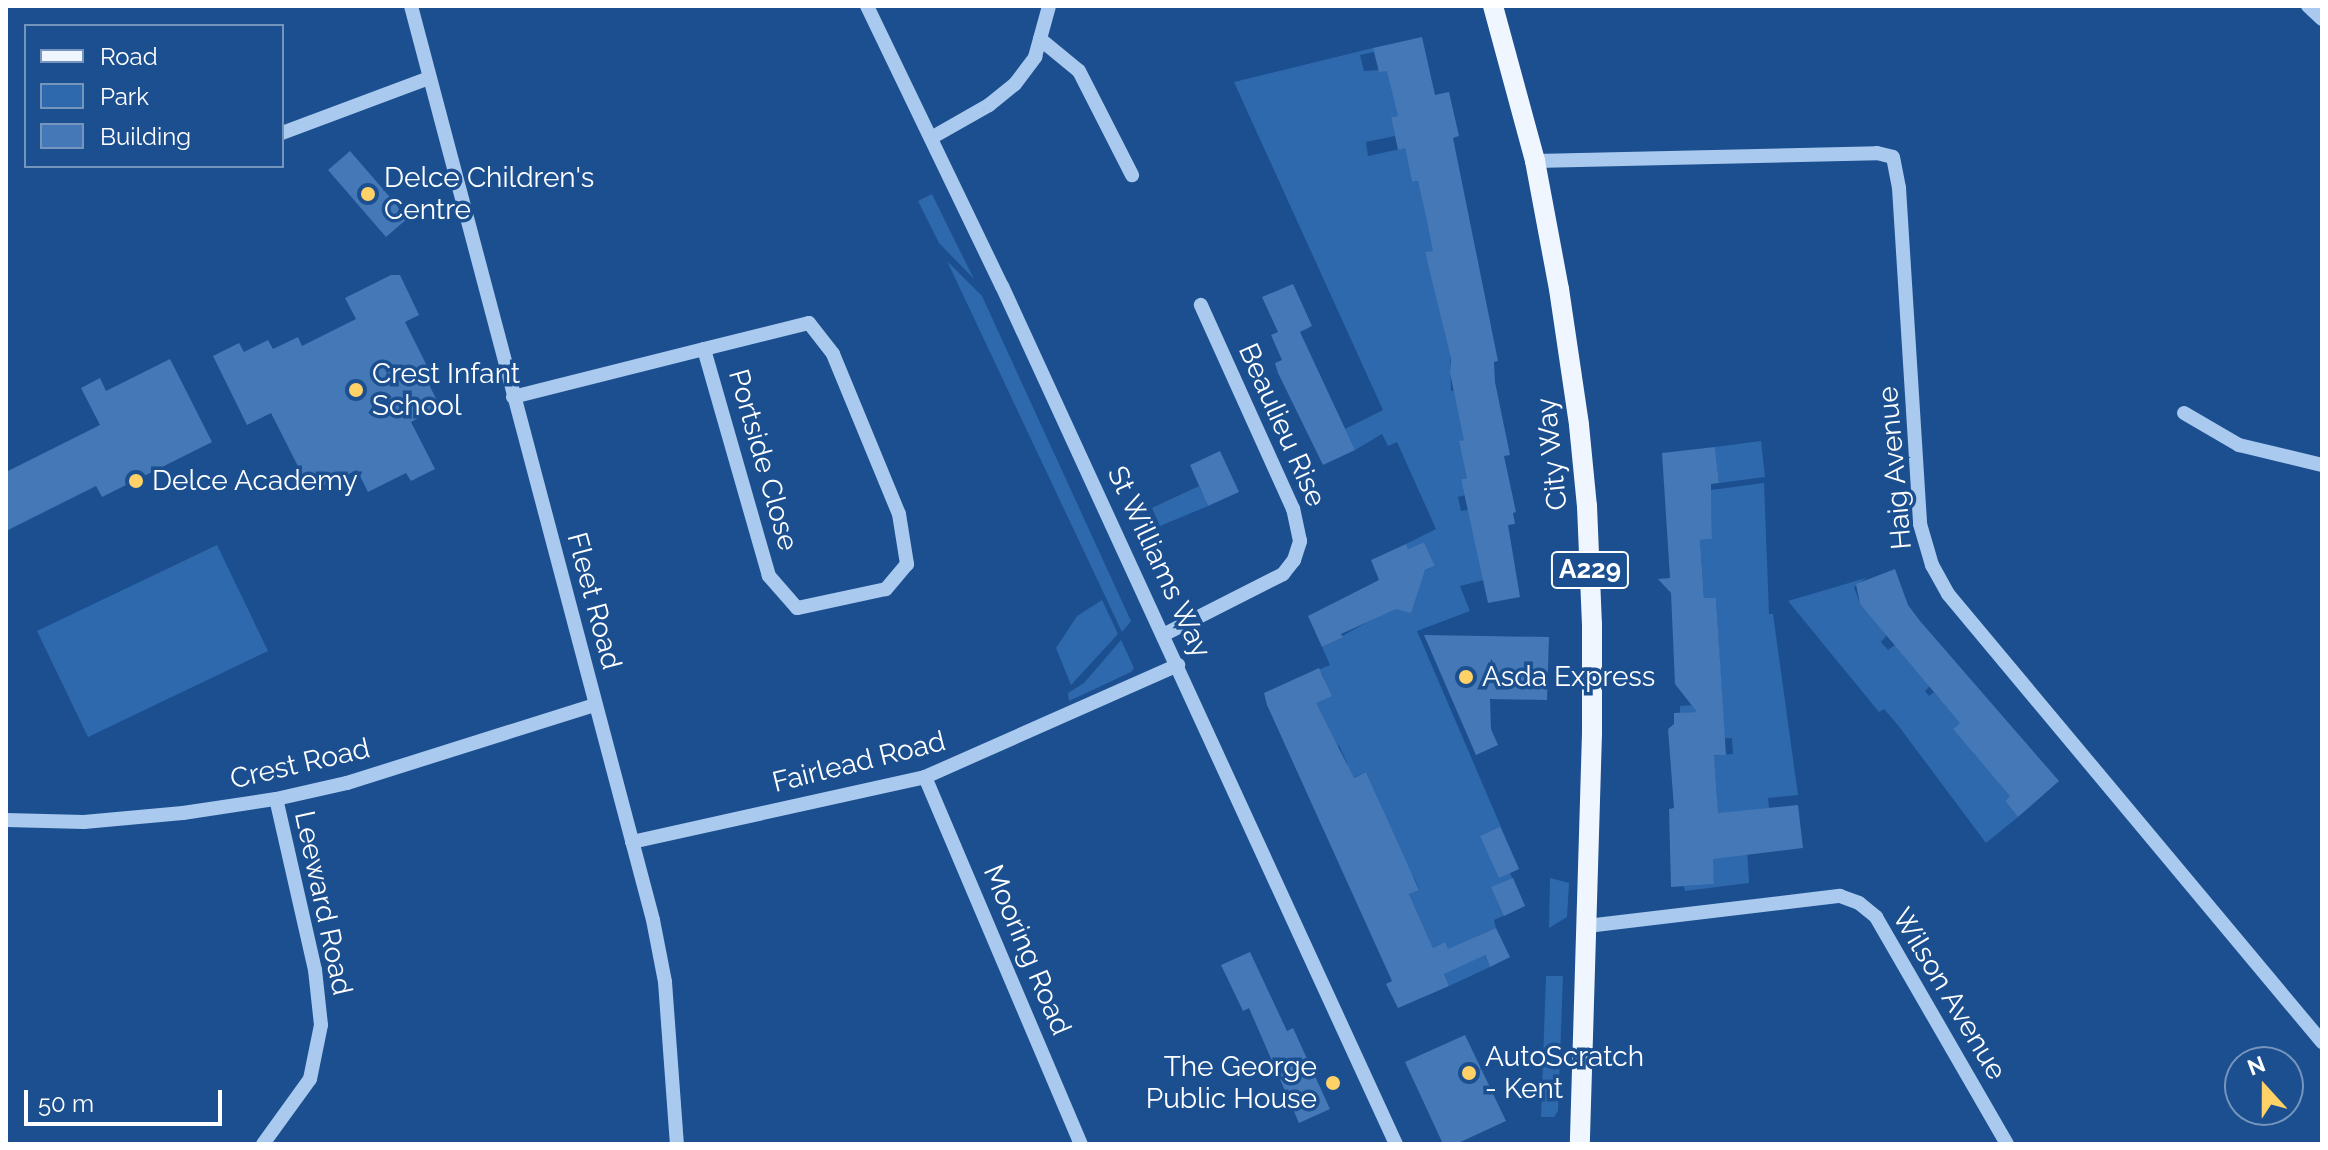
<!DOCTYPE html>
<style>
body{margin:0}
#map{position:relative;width:2328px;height:1150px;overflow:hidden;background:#1b4f8f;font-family:Raleway,sans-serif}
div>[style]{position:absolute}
.green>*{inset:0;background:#2e69ad}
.building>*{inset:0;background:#4478b7}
.minor>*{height:14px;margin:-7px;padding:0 7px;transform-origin:7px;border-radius:7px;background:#a9c9ee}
.major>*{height:20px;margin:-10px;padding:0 10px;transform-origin:10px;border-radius:10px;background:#f0f6ff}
.dots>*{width:22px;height:22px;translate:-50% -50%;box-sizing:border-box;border:4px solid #1b4f8f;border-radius:50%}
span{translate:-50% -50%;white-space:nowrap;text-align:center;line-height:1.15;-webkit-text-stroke:7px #1b4f8f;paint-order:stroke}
.shield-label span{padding:2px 6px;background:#1b4f8f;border:2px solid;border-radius:6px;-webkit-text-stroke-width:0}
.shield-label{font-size:26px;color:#fff;font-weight:700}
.poi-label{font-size:28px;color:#fff}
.left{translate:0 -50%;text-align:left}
.right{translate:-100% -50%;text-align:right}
.street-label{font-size:28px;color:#fff}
.frame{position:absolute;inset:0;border:8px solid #fff;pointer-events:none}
.legend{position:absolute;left:24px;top:24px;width:260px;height:144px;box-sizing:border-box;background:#1b4f8f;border:2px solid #7695bc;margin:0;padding:10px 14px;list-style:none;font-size:24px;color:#fff}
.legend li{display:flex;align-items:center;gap:16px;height:40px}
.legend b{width:40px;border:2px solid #7695bc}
.north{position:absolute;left:2224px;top:1046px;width:80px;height:80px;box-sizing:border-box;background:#1b4f8f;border:2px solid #7695bc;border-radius:50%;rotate:339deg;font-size:22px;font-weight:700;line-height:32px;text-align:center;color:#fff}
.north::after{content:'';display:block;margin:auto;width:28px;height:36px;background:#ffd166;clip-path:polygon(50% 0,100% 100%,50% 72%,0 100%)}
.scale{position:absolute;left:24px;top:1090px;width:198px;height:36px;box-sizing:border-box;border:4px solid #fff;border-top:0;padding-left:10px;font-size:24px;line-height:28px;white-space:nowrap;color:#fff;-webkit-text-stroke:6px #1b4f8f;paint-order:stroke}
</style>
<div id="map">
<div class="green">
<div style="clip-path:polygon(1373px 48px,1374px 52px,1360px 55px,1364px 71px,1395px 69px,1407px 114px,1391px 117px,1395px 136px,1366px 142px,1368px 156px,1405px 148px,1412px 182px,1430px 179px,1445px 248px,1425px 253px,1456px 358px,1450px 359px,1451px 391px,1464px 388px,1473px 438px,1460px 441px,1487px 473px,1461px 479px,1465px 495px,1458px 497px,1461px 511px,1468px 510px,1473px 533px,1494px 528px,1484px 580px,1460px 586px,1470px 611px,1417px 631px,1519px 869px,1510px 873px,1525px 906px,1494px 920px,1496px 928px,1476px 937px,1490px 967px,1449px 986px,1444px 974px,1445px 942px,1433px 948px,1409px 894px,1419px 889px,1414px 877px,1392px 887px,1361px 813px,1380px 803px,1366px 772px,1312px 797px,1336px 768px,1347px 763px,1339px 745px,1328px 749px,1299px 710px,1331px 696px,1322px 673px,1298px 683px,1296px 679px,1330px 665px,1322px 647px,1373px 619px,1414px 575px,1435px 566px,1424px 542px,1408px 549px,1406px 544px,1436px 529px,1397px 442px,1388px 446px,1382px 434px,1355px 450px,1345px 429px,1383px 410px,1234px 82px)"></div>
<div style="clip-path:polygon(932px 194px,953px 237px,974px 279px,939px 243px,918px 201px)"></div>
<div style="clip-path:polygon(947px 261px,982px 296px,1131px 621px,1122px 632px)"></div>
<div style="clip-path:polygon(1761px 441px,1765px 477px,1719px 483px,1715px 447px)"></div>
<div style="clip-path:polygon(1764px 483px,1769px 614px,1773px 614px,1798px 795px,1768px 798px,1769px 808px,1745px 811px,1749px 883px,1685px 891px,1684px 886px,1714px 884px,1711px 842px,1686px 808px,1674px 803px,1717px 800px,1714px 759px,1679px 758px,1733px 754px,1732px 738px,1717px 739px,1700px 712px,1680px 713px,1680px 706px,1722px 703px,1716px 598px,1704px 598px,1700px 540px,1712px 539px,1711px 490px)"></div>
<div style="clip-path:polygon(1199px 486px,1208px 506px,1160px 526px,1152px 508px)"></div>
<div style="clip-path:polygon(217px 545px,268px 651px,88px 737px,37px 631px)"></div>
<div style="clip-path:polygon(1866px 578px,1854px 587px,1861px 606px,1875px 602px,1887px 635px,1881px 642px,1888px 650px,1895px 645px,1930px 686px,1925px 691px,1929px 696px,1934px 692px,1983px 746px,1974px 754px,2012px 795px,2005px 801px,2018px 817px,1986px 843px,1897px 724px,1884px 709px,1879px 712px,1788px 601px)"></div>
<div style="clip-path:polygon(1102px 600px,1118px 634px,1071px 685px,1056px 648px,1077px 616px)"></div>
<div style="clip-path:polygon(1121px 640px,1134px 668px,1131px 672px,1069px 701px,1068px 693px,1084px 683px)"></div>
<div style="clip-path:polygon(1550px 878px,1569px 883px,1567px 917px,1549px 928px)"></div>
<div style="clip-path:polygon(1546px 976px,1563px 976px,1558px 1111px,1554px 1117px,1541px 1117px)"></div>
</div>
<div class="building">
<div style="clip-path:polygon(1422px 37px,1435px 95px,1449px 92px,1459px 136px,1453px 138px,1498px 361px,1494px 362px,1495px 382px,1510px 455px,1504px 456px,1516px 512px,1513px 513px,1515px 524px,1508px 525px,1520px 597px,1488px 603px,1461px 479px,1467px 478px,1459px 441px,1464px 440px,1450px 373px,1451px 358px,1425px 252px,1433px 251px,1426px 216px,1418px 181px,1412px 182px,1405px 148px,1398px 150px,1391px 117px,1398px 116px,1387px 71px,1379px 72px,1373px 48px)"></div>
<div style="clip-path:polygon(350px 151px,408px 218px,386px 237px,328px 170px)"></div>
<div style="clip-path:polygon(391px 275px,400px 275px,419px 315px,405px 322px,428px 368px,422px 370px,440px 407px,411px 422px,435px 469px,411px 481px,406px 473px,368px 492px,357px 470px,311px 492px,271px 413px,247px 425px,213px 356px,239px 343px,244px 352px,268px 340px,273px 349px,298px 337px,302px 346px,356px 319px,345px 298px)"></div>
<div style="clip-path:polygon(1293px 284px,1312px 326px,1300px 332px,1355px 450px,1323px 465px,1278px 373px,1275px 363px,1282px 360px,1271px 335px,1278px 332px,1262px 297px)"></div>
<div style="clip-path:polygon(170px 359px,212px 442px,102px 497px,96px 486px,6px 531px,6px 472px,100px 425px,81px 388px,100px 378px,106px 391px)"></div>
<div style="clip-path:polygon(1715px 447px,1719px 483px,1711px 484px,1712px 539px,1700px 540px,1704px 598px,1716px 598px,1726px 755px,1714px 755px,1718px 813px,1798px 805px,1803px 848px,1713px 859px,1714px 884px,1671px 887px,1669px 809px,1674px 808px,1668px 729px,1674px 724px,1674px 713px,1697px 712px,1675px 684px,1671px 593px,1658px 579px,1670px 578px,1662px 453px)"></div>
<div style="clip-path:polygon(1220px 451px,1239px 492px,1208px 506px,1190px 465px)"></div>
<div style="clip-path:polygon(1424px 542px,1435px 566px,1425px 570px,1411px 613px,1396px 609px,1341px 634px,1343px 637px,1322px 647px,1308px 616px,1379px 580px,1371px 560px,1406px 544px,1408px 549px)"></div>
<div style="clip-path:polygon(1895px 569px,1908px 605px,1920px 621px,2059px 781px,2018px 817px,2005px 801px,2010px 796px,1953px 729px,1960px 723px,1860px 604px,1856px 584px)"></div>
<div style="clip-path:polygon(1424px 635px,1549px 637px,1547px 700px,1490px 699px,1491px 729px,1498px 745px,1476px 755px)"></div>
<div style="clip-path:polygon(1319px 668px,1332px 696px,1316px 703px,1354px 778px,1366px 772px,1419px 890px,1409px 894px,1433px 948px,1445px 942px,1448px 949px,1496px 928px,1510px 957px,1490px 967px,1485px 955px,1444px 974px,1449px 986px,1398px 1008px,1386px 984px,1392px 981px,1267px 705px,1264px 693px)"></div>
<div style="clip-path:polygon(1500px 827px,1519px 869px,1499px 878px,1480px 836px)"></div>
<div style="clip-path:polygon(1513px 878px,1525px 906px,1504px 916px,1491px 887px)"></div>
<div style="clip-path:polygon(1250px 952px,1287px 1031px,1293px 1028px,1330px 1109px,1299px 1123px,1249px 1008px,1243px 1011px,1221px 965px)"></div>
<div style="clip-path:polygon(1465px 1035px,1506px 1121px,1456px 1144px,1443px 1144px,1405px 1062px)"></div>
</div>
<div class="minor">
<div style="left:411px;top:6px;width:945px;rotate:75.17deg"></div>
<div style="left:653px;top:920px;width:63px;rotate:79deg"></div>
<div style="left:665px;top:982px;width:162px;rotate:85.8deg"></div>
<div style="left:867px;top:6px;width:311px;rotate:64.3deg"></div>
<div style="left:1002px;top:286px;width:944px;rotate:65.34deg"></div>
<div style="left:2308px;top:6px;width:19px;rotate:43deg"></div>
<div style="left:1040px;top:39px;width:50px;rotate:39.4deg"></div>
<div style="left:1079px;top:71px;width:117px;rotate:63deg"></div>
<div style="left:282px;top:133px;width:157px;rotate:-20.5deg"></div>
<div style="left:931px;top:138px;width:67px;rotate:-29.6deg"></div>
<div style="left:989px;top:105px;width:33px;rotate:-39deg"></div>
<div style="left:1015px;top:84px;width:34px;rotate:-53deg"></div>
<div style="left:1035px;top:57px;width:53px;rotate:-74.6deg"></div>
<div style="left:1535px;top:161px;width:342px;rotate:-1.3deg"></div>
<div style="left:1877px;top:153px;width:16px;rotate:14deg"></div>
<div style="left:1893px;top:157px;width:32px;rotate:79deg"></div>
<div style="left:1899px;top:188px;width:337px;rotate:86.4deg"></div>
<div style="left:1920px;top:524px;width:43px;rotate:73.7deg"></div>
<div style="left:1932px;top:565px;width:33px;rotate:61deg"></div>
<div style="left:1948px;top:594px;width:584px;rotate:50.14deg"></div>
<div style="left:513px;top:397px;width:197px;rotate:-14.1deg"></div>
<div style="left:704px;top:349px;width:108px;rotate:-13.9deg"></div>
<div style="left:809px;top:323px;width:39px;rotate:52deg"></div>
<div style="left:833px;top:354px;width:173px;rotate:67.6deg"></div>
<div style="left:899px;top:514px;width:51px;rotate:80.9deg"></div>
<div style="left:907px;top:564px;width:33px;rotate:130deg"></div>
<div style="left:886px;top:589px;width:91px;rotate:167.9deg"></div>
<div style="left:797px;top:608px;width:43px;rotate:-131.2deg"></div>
<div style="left:769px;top:576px;width:236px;rotate:-106deg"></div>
<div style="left:2184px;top:413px;width:64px;rotate:30.2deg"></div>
<div style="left:2239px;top:445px;width:85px;rotate:13.5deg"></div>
<div style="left:1163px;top:635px;width:135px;rotate:-26.9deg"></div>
<div style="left:1283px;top:574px;width:18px;rotate:-52deg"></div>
<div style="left:1294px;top:560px;width:20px;rotate:-72deg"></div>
<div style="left:1300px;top:541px;width:33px;rotate:-102deg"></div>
<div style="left:1293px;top:509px;width:224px;rotate:-114.3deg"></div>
<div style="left:925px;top:777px;width:399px;rotate:67deg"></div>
<div style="left:6px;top:820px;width:78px;rotate:1.5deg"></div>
<div style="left:84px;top:822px;width:99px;rotate:-5.2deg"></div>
<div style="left:183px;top:813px;width:94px;rotate:-8.6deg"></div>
<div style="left:276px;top:799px;width:73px;rotate:-12.7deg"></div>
<div style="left:347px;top:783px;width:260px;rotate:-17.5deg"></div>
<div style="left:632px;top:842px;width:300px;rotate:-12.5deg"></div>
<div style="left:925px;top:777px;width:277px;rotate:-23.9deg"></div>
<div style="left:1587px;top:926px;width:255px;rotate:-6.8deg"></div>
<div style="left:1840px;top:896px;width:20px;rotate:20deg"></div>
<div style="left:1859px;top:903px;width:22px;rotate:39deg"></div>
<div style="left:1876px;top:917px;width:262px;rotate:60deg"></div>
<div style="left:263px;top:1144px;width:80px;rotate:-54.1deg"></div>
<div style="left:310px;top:1079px;width:55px;rotate:-78.5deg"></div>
<div style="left:321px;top:1025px;width:55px;rotate:-96.2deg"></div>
<div style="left:315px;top:970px;width:175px;rotate:-102.8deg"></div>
</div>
<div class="major">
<div style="left:1493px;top:6px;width:161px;rotate:74.8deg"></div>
<div style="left:1535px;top:161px;width:130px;rotate:79.4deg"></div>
<div style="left:1559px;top:289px;width:137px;rotate:81.6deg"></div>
<div style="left:1579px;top:425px;width:81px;rotate:84.4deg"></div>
<div style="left:1587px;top:506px;width:118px;rotate:87.6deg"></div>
<div style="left:1592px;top:624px;width:109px;rotate:90deg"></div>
<div style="left:1592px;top:733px;width:411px;rotate:91.7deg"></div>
</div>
<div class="dots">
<div style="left:368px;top:194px;background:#ffd166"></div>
<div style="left:356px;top:390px;background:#ffd166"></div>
<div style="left:136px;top:481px;background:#ffd166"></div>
<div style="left:1466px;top:677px;background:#ffd166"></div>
<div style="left:1469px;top:1073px;background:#ffd166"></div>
<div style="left:1333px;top:1083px;background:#ffd166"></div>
</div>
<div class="shield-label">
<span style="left:1590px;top:570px">A229</span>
</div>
<div class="poi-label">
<span class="left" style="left:384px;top:194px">Delce Children's<br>Centre</span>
<span class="left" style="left:372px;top:390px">Crest Infant<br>School</span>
<span class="left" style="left:152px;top:481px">Delce Academy</span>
<span class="left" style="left:1482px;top:677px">Asda Express</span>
<span class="left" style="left:1485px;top:1073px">AutoScratch<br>- Kent</span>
<span class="right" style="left:1317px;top:1083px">The George<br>Public House</span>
</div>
<div class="street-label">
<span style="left:1282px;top:425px;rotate:66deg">Beaulieu Rise</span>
<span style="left:1552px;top:454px;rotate:-96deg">City Way</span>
<span style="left:763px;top:460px;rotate:74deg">Portside Close</span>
<span style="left:1895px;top:468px;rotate:-95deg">Haig Avenue</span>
<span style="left:1159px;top:562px;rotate:65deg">St Williams Way</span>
<span style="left:594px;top:601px;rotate:75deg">Fleet Road</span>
<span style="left:859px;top:762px;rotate:-14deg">Fairlead Road</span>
<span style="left:300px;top:764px;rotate:-13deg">Crest Road</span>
<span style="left:323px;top:903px;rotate:78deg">Leeward Road</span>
<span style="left:1027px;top:950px;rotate:67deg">Mooring Road</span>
<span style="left:1949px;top:994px;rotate:59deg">Wilson Avenue</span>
</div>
<div class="frame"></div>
<ul class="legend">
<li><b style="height:10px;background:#f0f6ff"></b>Road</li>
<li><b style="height:22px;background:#2e69ad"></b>Park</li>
<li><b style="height:22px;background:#4478b7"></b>Building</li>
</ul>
<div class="north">N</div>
<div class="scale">50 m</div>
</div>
